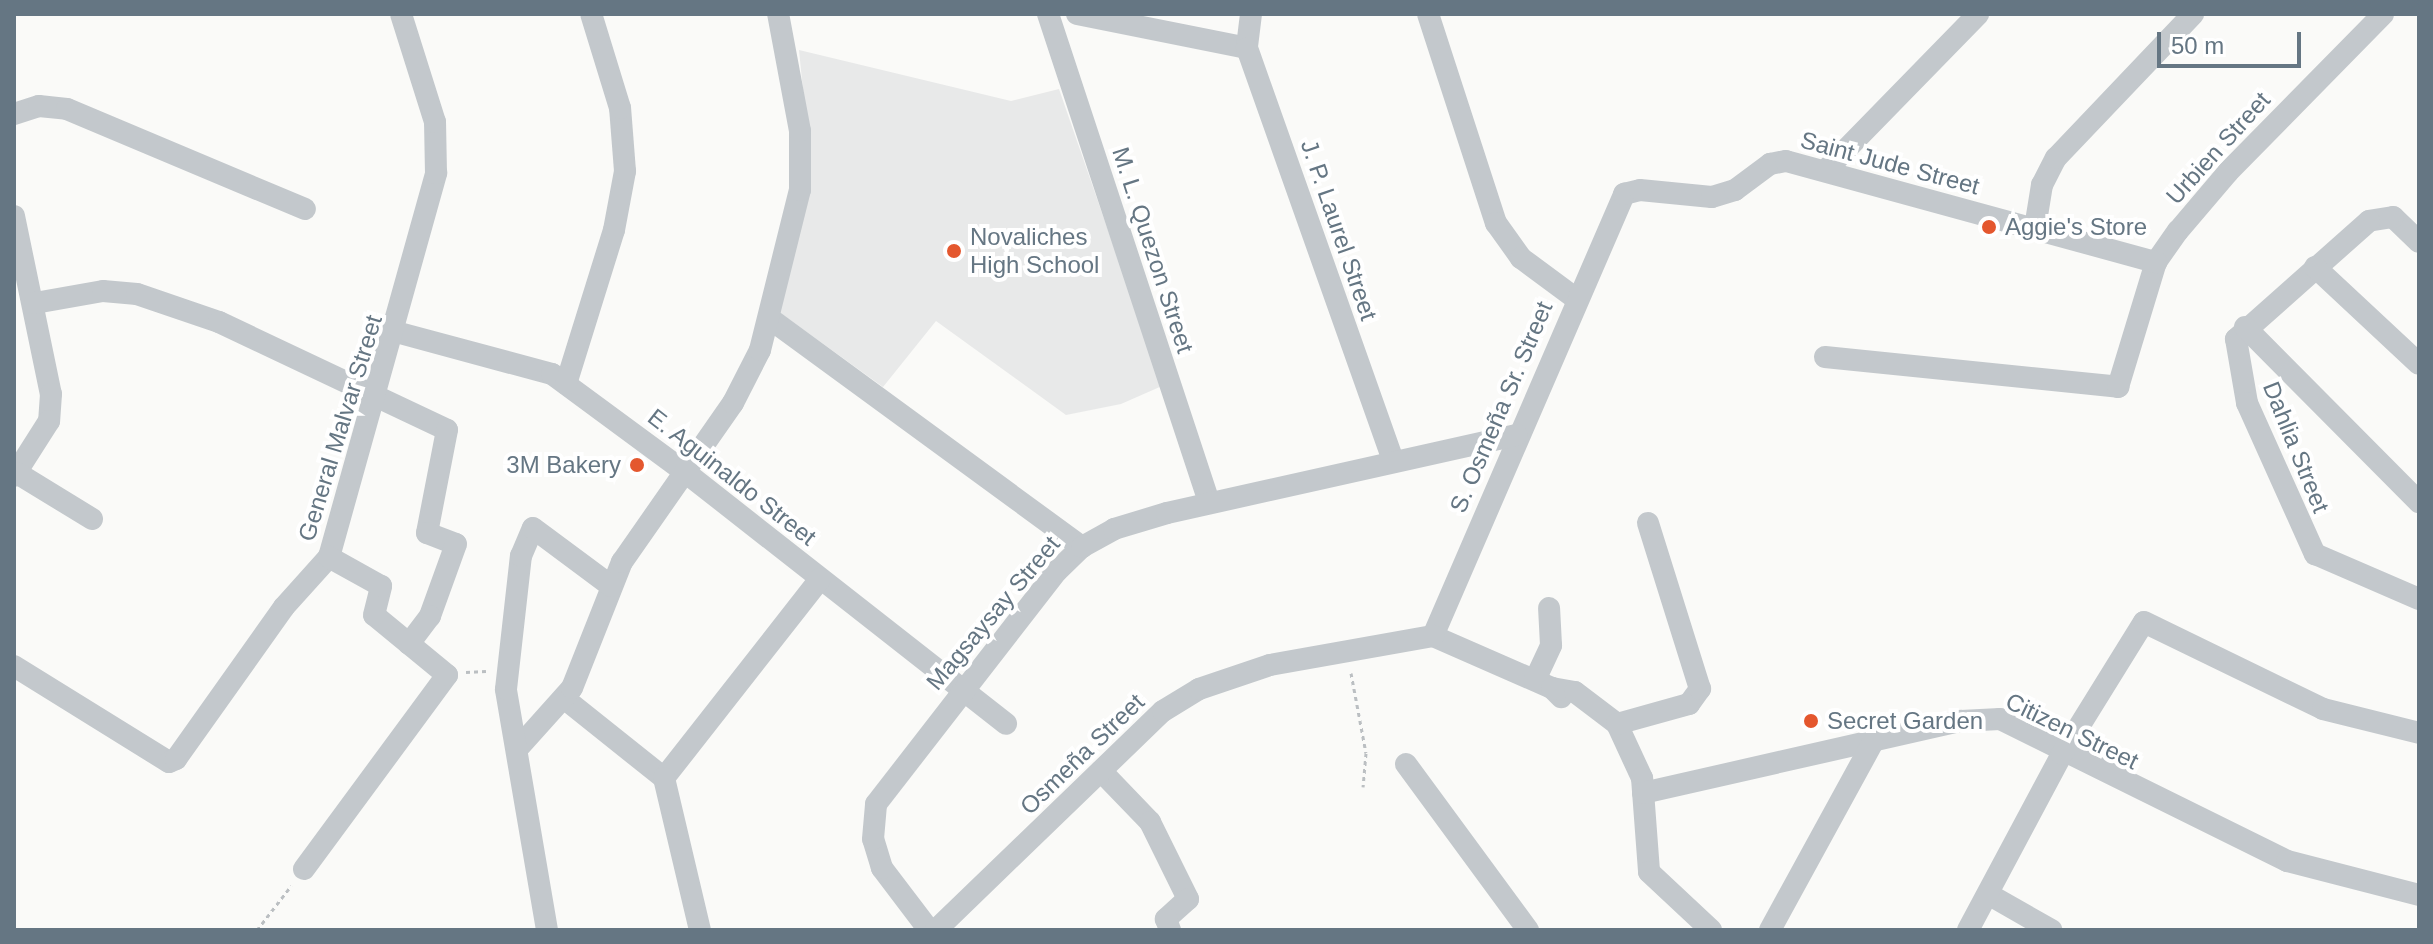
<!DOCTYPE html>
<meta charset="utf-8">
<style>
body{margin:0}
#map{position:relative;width:2433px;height:944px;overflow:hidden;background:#fafaf8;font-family:Helvetica,sans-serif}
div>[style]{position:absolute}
.built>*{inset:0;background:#e8e9e9}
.path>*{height:3px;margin-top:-1.5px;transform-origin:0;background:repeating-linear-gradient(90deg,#bbbfc2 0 4px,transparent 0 8px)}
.minor>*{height:22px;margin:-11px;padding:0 11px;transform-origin:11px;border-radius:11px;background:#c3c8cc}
.dots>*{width:22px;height:22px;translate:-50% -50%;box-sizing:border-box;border:4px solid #fff;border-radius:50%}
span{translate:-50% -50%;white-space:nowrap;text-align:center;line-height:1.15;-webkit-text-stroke:8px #fff;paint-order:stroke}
.street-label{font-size:24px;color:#657683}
.poi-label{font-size:24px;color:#657683}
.left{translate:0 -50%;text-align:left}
.right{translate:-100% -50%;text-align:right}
.frame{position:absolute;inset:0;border:16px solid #657683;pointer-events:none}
.scale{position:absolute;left:2157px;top:32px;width:144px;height:36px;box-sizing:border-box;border:4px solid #657683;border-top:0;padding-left:10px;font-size:24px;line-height:28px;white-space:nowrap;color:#657683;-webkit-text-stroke:6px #fff;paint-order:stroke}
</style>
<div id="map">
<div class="built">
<div style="clip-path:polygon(799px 50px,1011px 101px,1059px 89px,1162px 386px,1121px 404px,1066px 415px,936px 321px,883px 387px,779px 312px,807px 131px)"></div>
</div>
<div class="path">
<div style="left:466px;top:672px;width:20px;rotate:-3deg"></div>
<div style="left:1351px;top:673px;width:81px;rotate:79.4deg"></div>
<div style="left:1366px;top:753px;width:34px;rotate:95deg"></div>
<div style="left:257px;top:930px;width:56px;rotate:-52.3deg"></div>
</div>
<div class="minor">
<div style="left:1048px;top:14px;width:514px;rotate:71.74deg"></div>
<div style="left:1077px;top:14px;width:173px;rotate:11.3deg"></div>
<div style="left:1251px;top:14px;width:34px;rotate:97deg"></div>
<div style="left:1247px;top:48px;width:438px;rotate:70.5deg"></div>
<div style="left:1428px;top:14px;width:220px;rotate:72deg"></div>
<div style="left:1496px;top:223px;width:43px;rotate:54.5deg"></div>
<div style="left:1521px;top:258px;width:67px;rotate:36.5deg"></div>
<div style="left:14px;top:114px;width:26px;rotate:-18deg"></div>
<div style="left:39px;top:106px;width:28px;rotate:6deg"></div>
<div style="left:67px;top:109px;width:258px;rotate:22.8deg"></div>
<div style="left:1826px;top:170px;width:218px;rotate:-45.7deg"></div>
<div style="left:14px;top:216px;width:182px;rotate:78.3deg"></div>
<div style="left:51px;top:394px;width:27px;rotate:94deg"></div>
<div style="left:49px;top:421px;width:65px;rotate:122.5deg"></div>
<div style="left:2035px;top:228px;width:44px;rotate:-80.8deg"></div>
<div style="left:2042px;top:185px;width:30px;rotate:-63deg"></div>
<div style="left:2056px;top:158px;width:199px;rotate:-46.4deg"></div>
<div style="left:2419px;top:242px;width:36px;rotate:-136deg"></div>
<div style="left:2393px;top:217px;width:24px;rotate:171deg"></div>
<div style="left:2369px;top:221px;width:178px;rotate:138.4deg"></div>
<div style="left:2236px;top:339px;width:65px;rotate:80.2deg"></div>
<div style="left:2247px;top:403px;width:166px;rotate:65.8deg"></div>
<div style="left:2315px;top:554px;width:113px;rotate:23.4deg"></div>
<div style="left:2315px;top:267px;width:142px;rotate:43deg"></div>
<div style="left:35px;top:303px;width:69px;rotate:-10deg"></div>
<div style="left:103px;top:291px;width:34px;rotate:5deg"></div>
<div style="left:137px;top:294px;width:87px;rotate:18.9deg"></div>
<div style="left:219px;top:322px;width:252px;rotate:25.3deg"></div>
<div style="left:447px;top:430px;width:105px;rotate:101deg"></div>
<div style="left:427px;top:533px;width:31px;rotate:21deg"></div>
<div style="left:456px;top:544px;width:77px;rotate:109.9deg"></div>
<div style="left:430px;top:616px;width:35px;rotate:127deg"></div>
<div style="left:769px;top:318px;width:388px;rotate:36.2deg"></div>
<div style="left:2245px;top:327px;width:247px;rotate:45.2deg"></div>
<div style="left:396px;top:332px;width:162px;rotate:15.1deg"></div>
<div style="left:552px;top:374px;width:165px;rotate:36.4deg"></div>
<div style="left:685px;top:472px;width:408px;rotate:38.1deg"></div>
<div style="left:1825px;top:357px;width:295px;rotate:5.8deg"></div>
<div style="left:2118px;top:387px;width:131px;rotate:-73.1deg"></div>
<div style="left:2156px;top:262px;width:38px;rotate:-55deg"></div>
<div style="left:2178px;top:231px;width:77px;rotate:-49.7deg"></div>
<div style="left:2228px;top:172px;width:221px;rotate:-45.5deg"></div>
<div style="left:566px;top:384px;width:161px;rotate:-72.7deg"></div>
<div style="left:614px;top:230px;width:60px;rotate:-79.4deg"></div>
<div style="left:625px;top:171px;width:63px;rotate:-94.5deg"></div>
<div style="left:620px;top:108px;width:98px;rotate:-107.1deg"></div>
<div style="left:17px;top:473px;width:88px;rotate:31.5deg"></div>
<div style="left:1433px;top:636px;width:482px;rotate:-66.6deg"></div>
<div style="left:1624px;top:194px;width:16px;rotate:-14deg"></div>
<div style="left:1640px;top:190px;width:72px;rotate:5.6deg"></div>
<div style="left:1712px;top:197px;width:24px;rotate:-17deg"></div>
<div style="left:1735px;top:190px;width:44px;rotate:-36.6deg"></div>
<div style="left:1770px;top:164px;width:16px;rotate:-11deg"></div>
<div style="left:1786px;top:161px;width:384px;rotate:15.3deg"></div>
<div style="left:1433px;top:636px;width:130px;rotate:23.6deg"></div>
<div style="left:1552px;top:688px;width:13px;rotate:45deg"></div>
<div style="left:14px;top:666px;width:182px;rotate:31.8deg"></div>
<div style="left:169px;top:762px;width:8px;rotate:-23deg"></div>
<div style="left:176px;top:759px;width:186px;rotate:-54.6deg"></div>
<div style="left:284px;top:607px;width:67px;rotate:-48deg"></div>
<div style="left:329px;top:557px;width:399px;rotate:-74.4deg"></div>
<div style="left:436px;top:173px;width:51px;rotate:-91.1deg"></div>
<div style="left:435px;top:122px;width:113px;rotate:-107.5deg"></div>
<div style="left:1535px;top:680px;width:38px;rotate:-65deg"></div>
<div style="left:1551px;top:645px;width:37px;rotate:-93deg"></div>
<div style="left:1552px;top:688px;width:23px;rotate:10deg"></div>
<div style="left:1575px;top:692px;width:53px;rotate:37.3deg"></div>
<div style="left:1617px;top:724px;width:60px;rotate:65.2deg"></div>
<div style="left:1642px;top:778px;width:94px;rotate:85.7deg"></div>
<div style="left:1649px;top:872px;width:85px;rotate:43.1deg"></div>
<div style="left:565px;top:699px;width:127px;rotate:38.6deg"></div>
<div style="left:1617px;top:724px;width:75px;rotate:-15.5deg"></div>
<div style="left:1689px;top:704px;width:19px;rotate:-54deg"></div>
<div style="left:1700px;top:689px;width:174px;rotate:-107.4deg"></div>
<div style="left:519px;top:747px;width:79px;rotate:-48.1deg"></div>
<div style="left:572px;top:688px;width:136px;rotate:-68.4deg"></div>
<div style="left:622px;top:562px;width:194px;rotate:-55.1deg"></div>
<div style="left:733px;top:403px;width:59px;rotate:-63deg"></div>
<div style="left:760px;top:350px;width:165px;rotate:-76deg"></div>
<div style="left:800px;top:190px;width:59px;rotate:-90deg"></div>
<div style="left:800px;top:131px;width:119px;rotate:-100.6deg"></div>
<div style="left:1406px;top:764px;width:206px;rotate:53.7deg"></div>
<div style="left:1101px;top:771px;width:71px;rotate:46.1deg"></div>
<div style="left:1150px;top:822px;width:86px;rotate:63.7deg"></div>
<div style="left:1188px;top:899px;width:30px;rotate:138deg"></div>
<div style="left:1166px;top:919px;width:12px;rotate:70deg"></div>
<div style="left:664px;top:778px;width:253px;rotate:-51.9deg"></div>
<div style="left:664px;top:778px;width:156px;rotate:76.7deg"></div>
<div style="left:1643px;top:793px;width:326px;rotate:-12.8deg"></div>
<div style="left:1961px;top:721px;width:39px;rotate:-3deg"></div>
<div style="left:2000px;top:719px;width:320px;rotate:26.3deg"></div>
<div style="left:2287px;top:861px;width:136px;rotate:14.4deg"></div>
<div style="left:304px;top:869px;width:241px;rotate:-53.6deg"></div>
<div style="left:447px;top:675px;width:94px;rotate:-140.6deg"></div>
<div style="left:374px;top:615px;width:30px;rotate:-76deg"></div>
<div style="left:381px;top:586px;width:60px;rotate:-150.9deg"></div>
<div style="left:1988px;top:894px;width:73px;rotate:29.7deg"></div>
<div style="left:547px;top:930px;width:244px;rotate:-99.7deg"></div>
<div style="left:506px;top:689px;width:134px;rotate:-83.6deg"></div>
<div style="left:521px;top:556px;width:30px;rotate:-67deg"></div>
<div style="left:533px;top:528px;width:97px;rotate:36.6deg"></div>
<div style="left:929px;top:930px;width:78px;rotate:-127.2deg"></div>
<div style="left:882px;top:868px;width:30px;rotate:-107deg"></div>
<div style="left:873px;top:839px;width:35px;rotate:-85deg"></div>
<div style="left:876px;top:804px;width:295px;rotate:-52.2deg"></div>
<div style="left:1057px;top:571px;width:35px;rotate:-44deg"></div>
<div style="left:1082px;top:547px;width:37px;rotate:-29deg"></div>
<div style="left:1114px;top:529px;width:55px;rotate:-16.8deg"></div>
<div style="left:1167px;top:513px;width:358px;rotate:-12.6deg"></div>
<div style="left:936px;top:930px;width:315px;rotate:-44deg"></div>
<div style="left:1163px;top:711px;width:42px;rotate:-31.4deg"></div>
<div style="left:1199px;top:689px;width:75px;rotate:-18.7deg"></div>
<div style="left:1270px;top:665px;width:166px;rotate:-10.1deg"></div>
<div style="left:1770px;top:930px;width:212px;rotate:-61.3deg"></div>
<div style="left:1968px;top:930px;width:200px;rotate:-61.9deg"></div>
<div style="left:2062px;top:754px;width:155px;rotate:-58.2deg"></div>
<div style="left:2144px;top:622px;width:199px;rotate:25.9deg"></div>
<div style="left:2323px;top:709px;width:99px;rotate:14deg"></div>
</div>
<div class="dots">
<div style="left:1989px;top:227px;background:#e4572e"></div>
<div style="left:954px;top:251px;background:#e4572e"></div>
<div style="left:637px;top:465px;background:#e4572e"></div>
<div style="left:1811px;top:721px;background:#e4572e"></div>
</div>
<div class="street-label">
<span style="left:2218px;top:148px;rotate:-48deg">Urbien Street</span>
<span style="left:1890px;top:163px;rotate:15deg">Saint Jude Street</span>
<span style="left:1339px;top:230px;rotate:71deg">J. P. Laurel Street</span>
<span style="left:1153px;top:250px;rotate:72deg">M. L. Quezon Street</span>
<span style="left:1501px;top:407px;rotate:-67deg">S. Osmeña Sr. Street</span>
<span style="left:340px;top:428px;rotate:-73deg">General Malvar Street</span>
<span style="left:2296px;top:447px;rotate:68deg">Dahlia Street</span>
<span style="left:732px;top:477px;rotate:38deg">E. Aguinaldo Street</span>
<span style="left:993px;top:613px;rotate:-50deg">Magsaysay Street</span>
<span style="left:2072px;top:731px;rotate:26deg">Citizen Street</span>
<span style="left:1082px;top:754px;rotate:-44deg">Osmeña Street</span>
</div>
<div class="poi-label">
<span class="left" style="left:2005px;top:227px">Aggie's Store</span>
<span class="left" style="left:970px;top:251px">Novaliches<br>High School</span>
<span class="right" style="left:621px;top:465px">3M Bakery</span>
<span class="left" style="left:1827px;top:721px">Secret Garden</span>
</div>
<div class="frame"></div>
<div class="scale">50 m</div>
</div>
